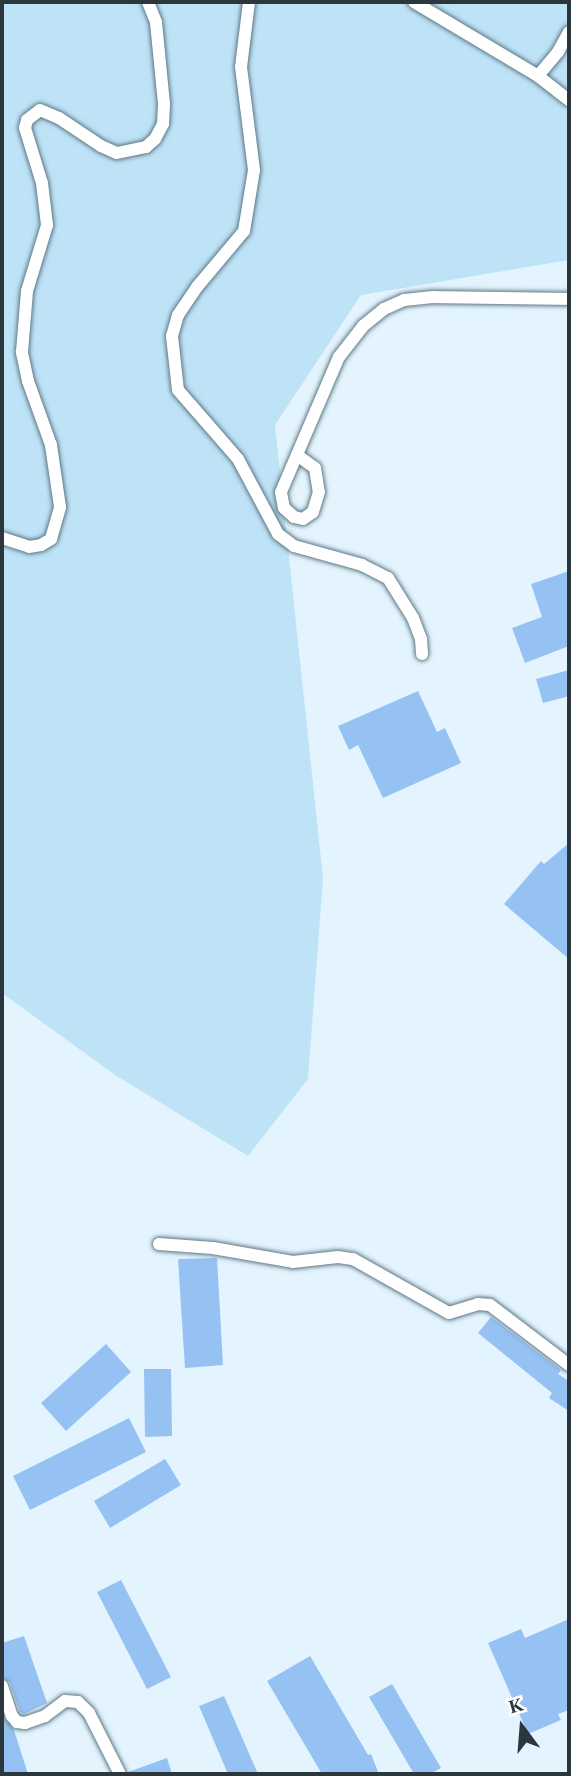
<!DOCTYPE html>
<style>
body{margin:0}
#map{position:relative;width:571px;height:1776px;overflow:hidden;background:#e3f4fe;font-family:Spectral,serif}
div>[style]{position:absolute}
.green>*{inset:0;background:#bee3f7}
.building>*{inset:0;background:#95c2f3}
.roads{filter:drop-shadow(0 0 2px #5e7886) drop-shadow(0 0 2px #5e7886)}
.street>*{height:12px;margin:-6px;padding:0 6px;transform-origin:6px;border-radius:6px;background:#fff}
span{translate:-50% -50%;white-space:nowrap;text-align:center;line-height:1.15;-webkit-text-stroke:6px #fff;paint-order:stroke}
.frame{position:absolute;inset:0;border:4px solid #2c373d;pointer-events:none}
.north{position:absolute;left:487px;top:1692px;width:70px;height:70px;-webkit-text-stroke:5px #fff;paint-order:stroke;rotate:344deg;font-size:19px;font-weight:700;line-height:28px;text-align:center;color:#2c373d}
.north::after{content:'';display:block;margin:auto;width:24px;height:32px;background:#2c373d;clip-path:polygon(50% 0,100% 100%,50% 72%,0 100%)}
</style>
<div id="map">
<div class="green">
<div style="clip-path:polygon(2px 2px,569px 2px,569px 260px,361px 295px,275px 425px,323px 878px,308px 1079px,248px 1156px,115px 1075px,2px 993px)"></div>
</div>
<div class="building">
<div style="clip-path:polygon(569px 571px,569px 646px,525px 663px,512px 628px,542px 617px,531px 584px)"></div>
<div style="clip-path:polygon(569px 670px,569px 696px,543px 703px,536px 679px)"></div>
<div style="clip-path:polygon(418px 691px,437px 732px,445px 728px,461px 763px,383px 798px,358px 745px,349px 750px,338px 726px)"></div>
<div style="clip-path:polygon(569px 843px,569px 959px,504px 904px,541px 861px,544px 864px)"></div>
<div style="clip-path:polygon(217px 1258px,223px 1365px,185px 1368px,178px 1259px)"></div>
<div style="clip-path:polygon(491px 1317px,561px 1370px,558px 1374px,569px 1381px,569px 1411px,549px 1398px,552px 1393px,478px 1333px)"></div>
<div style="clip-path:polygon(106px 1344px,131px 1372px,66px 1431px,41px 1403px)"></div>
<div style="clip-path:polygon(144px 1369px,171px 1369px,172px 1436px,145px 1437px)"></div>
<div style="clip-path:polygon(129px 1418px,146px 1452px,30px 1510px,13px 1476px)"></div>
<div style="clip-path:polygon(165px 1459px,181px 1485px,110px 1528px,94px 1501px)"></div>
<div style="clip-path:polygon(121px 1580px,171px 1677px,147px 1689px,97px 1592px)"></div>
<div style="clip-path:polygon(569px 1619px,569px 1710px,558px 1714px,561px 1720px,528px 1734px,488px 1643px,521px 1629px,525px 1638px)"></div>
<div style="clip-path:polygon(24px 1636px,47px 1703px,24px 1714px,20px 1712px,10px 1683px,2px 1677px,2px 1643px)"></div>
<div style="clip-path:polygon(310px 1656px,368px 1755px,371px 1754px,379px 1774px,322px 1774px,267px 1681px)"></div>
<div style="clip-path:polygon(392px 1684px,441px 1768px,430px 1774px,414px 1774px,369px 1697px)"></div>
<div style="clip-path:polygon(224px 1696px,258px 1774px,228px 1774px,199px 1706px)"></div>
<div style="clip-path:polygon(2px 1713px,14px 1730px,28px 1774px,2px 1774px)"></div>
<div style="clip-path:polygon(167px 1758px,172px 1774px,129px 1774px,128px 1772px)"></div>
</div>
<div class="roads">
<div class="street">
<div style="left:249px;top:2px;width:65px;rotate:97deg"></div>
<div style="left:241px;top:67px;width:104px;rotate:82.8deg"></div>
<div style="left:254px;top:170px;width:62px;rotate:99.3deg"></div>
<div style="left:244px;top:231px;width:73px;rotate:130deg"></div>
<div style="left:197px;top:287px;width:34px;rotate:124deg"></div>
<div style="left:178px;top:315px;width:22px;rotate:106deg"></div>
<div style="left:172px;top:336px;width:54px;rotate:83.7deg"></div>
<div style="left:178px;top:390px;width:91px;rotate:49deg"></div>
<div style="left:238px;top:459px;width:85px;rotate:61.9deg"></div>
<div style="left:278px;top:534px;width:20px;rotate:37deg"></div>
<div style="left:294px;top:546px;width:71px;rotate:15.6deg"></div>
<div style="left:362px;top:565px;width:29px;rotate:27deg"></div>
<div style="left:388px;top:578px;width:47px;rotate:58deg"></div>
<div style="left:413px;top:618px;width:22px;rotate:69deg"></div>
<div style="left:421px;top:639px;width:15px;rotate:86deg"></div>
<div style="left:414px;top:2px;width:144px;rotate:30.8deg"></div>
<div style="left:569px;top:32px;width:23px;rotate:119deg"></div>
<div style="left:558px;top:52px;width:31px;rotate:130deg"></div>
<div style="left:538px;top:76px;width:39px;rotate:38deg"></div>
<div style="left:297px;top:455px;width:22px;rotate:36deg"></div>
<div style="left:315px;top:468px;width:24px;rotate:81deg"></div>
<div style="left:319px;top:492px;width:21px;rotate:107deg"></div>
<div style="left:313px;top:512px;width:12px;rotate:145deg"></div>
<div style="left:303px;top:519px;width:9px;rotate:-167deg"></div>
<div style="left:294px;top:517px;width:13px;rotate:-138deg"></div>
<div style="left:284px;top:508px;width:16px;rotate:-101deg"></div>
<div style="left:281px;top:492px;width:147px;rotate:-66.8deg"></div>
<div style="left:339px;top:357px;width:39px;rotate:-52deg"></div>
<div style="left:363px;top:326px;width:27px;rotate:-39deg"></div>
<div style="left:384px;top:309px;width:22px;rotate:-24deg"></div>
<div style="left:404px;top:300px;width:29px;rotate:-6deg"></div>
<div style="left:433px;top:297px;width:136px;rotate:0.8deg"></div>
<div style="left:2px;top:538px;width:28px;rotate:18deg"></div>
<div style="left:29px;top:547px;width:12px;rotate:-9deg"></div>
<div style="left:41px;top:545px;width:12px;rotate:-31deg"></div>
<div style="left:51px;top:539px;width:33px;rotate:-74deg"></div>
<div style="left:60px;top:507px;width:63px;rotate:-98.3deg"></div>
<div style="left:51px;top:445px;width:68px;rotate:-109.8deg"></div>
<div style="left:28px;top:381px;width:30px;rotate:-102deg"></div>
<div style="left:22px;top:352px;width:61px;rotate:-85.3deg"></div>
<div style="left:27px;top:291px;width:69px;rotate:-73.1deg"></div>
<div style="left:47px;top:225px;width:42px;rotate:-96.8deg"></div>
<div style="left:42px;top:183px;width:58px;rotate:-107.2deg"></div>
<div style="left:25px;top:128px;width:8px;rotate:-76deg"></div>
<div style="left:27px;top:120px;width:16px;rotate:-38deg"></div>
<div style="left:40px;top:110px;width:21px;rotate:23deg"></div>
<div style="left:59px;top:118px;width:50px;rotate:33.7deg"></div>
<div style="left:101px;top:146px;width:17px;rotate:24deg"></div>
<div style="left:117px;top:153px;width:30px;rotate:-12deg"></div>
<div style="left:146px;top:147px;width:12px;rotate:-42deg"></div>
<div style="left:155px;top:139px;width:17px;rotate:-62deg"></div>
<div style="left:163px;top:124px;width:20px;rotate:-87deg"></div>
<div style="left:164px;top:104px;width:82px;rotate:-95.6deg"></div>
<div style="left:156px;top:22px;width:22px;rotate:-112deg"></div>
<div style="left:159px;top:1244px;width:54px;rotate:4.2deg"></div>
<div style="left:213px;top:1248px;width:81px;rotate:9.9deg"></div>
<div style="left:293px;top:1262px;width:45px;rotate:-6.3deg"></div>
<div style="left:338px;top:1257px;width:15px;rotate:8deg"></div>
<div style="left:353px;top:1259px;width:110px;rotate:29.4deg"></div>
<div style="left:449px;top:1313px;width:30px;rotate:-17deg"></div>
<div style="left:478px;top:1304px;width:12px;rotate:5deg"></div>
<div style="left:490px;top:1305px;width:99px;rotate:37.2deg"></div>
<div style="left:2px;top:1686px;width:32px;rotate:72deg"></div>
<div style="left:12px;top:1716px;width:8px;rotate:50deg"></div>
<div style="left:17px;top:1722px;width:8px;rotate:7deg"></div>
<div style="left:25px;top:1723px;width:21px;rotate:-19deg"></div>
<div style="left:45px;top:1716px;width:25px;rotate:-37deg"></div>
<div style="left:65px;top:1701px;width:13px;rotate:4deg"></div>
<div style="left:78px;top:1702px;width:16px;rotate:45deg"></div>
<div style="left:89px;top:1713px;width:68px;rotate:63.1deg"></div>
</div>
</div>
<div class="frame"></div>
<div class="north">K</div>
</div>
